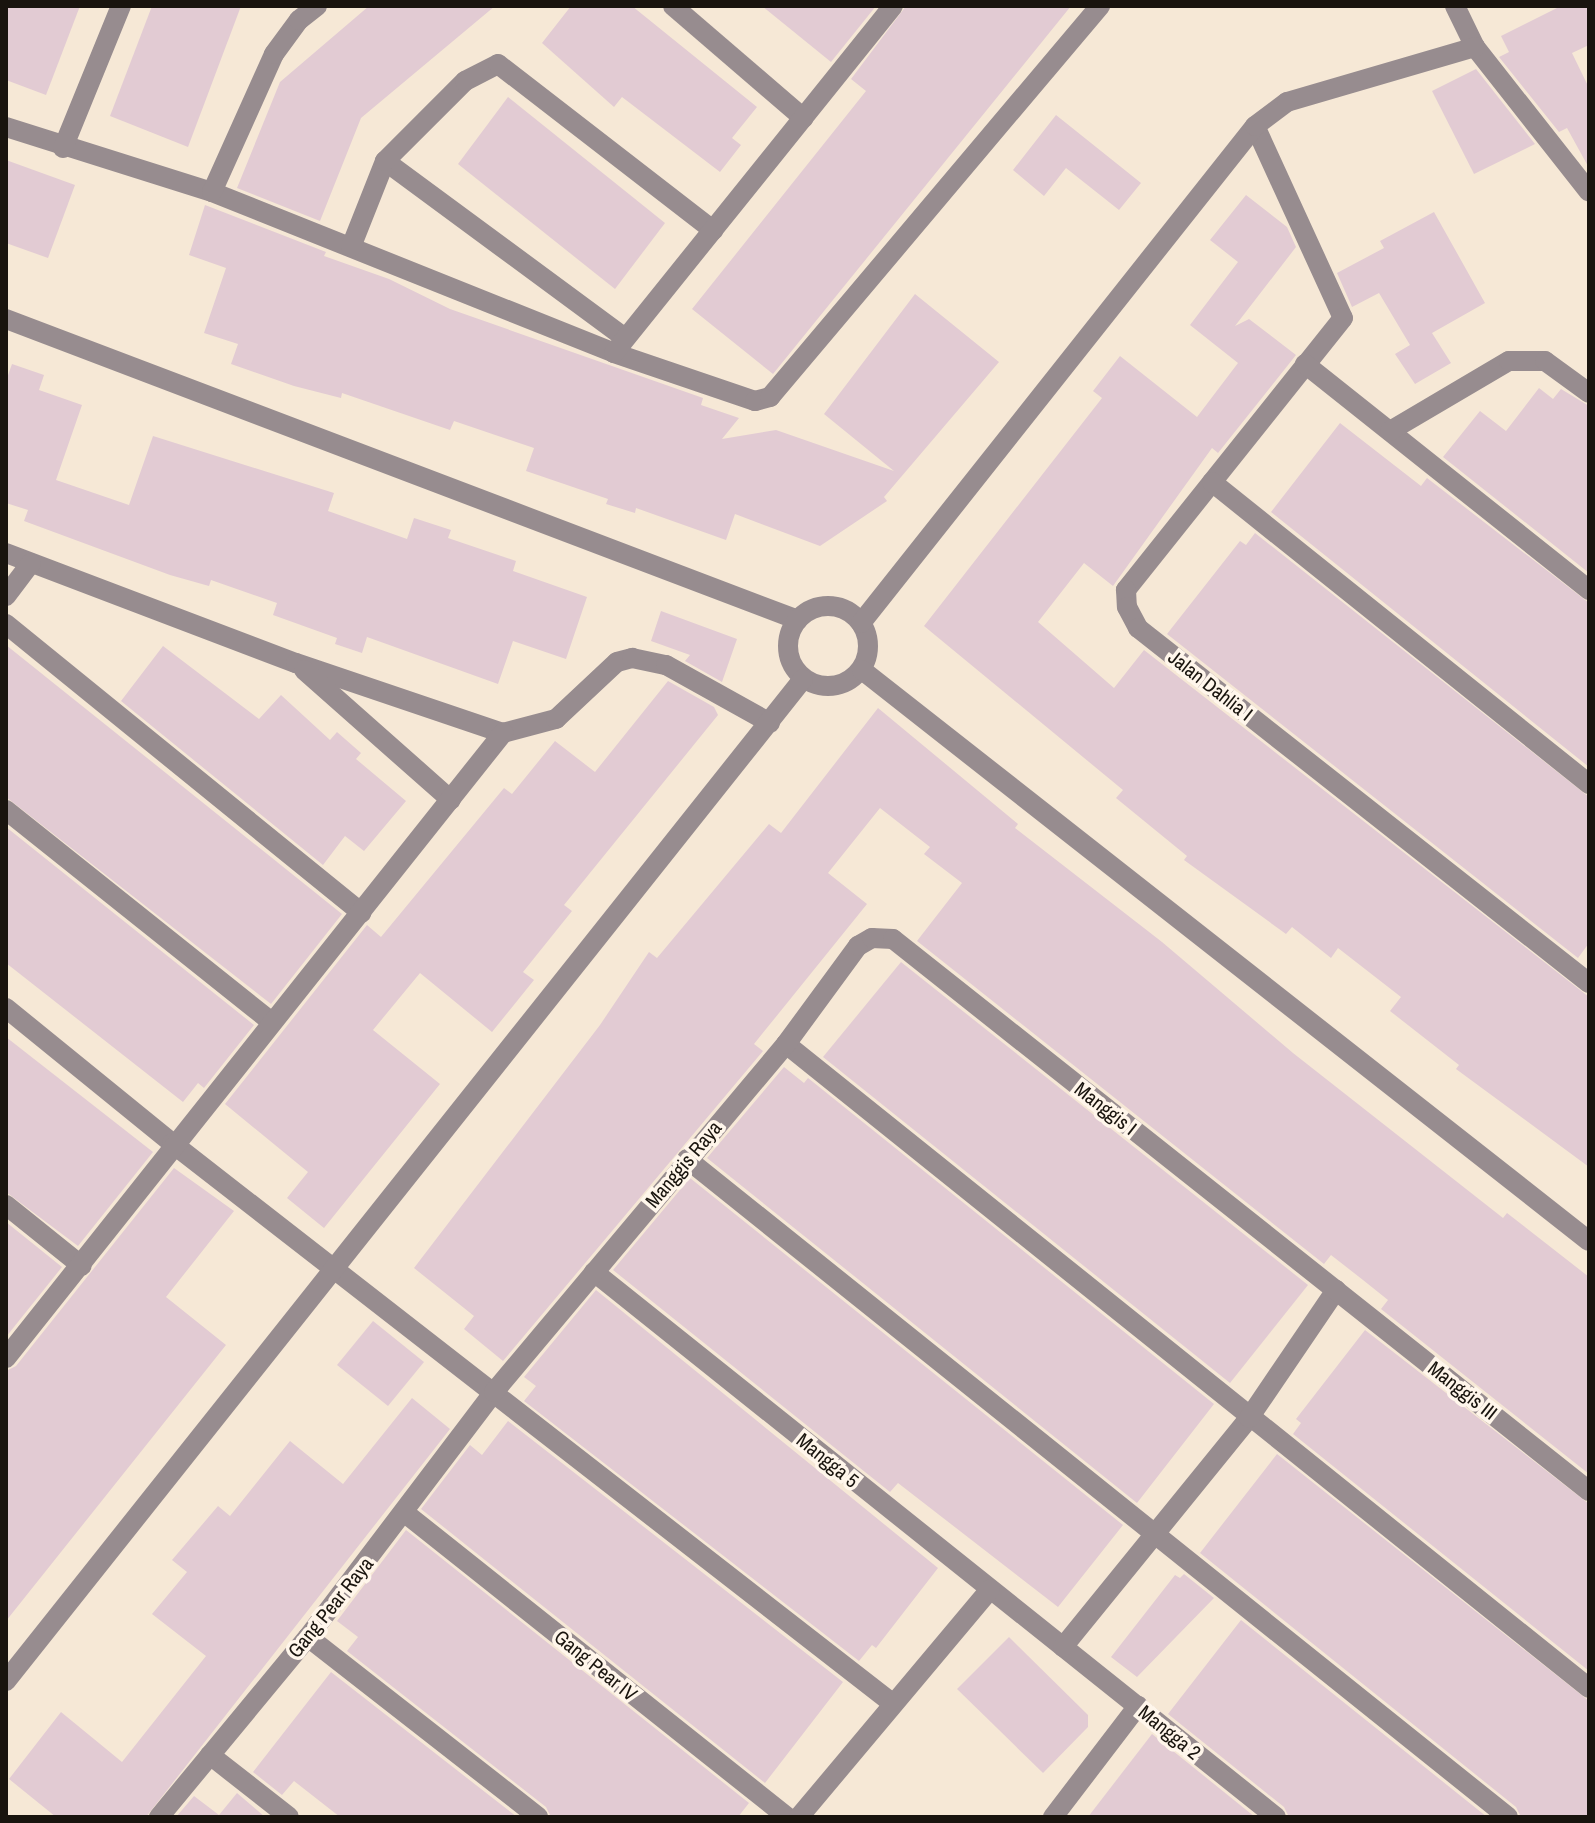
<!DOCTYPE html>
<style>
body{margin:0}
#map{position:relative;width:1595px;height:1823px;overflow:hidden;background:#f6e8d6;font-family:"Archivo Narrow",sans-serif}
div>[style]{position:absolute}
.building>*{inset:0;background:#e2cbd3}
.minor>*{height:20px;margin:-10px;padding:0 10px;transform-origin:10px;border-radius:10px;background:#978c8f}
.minor>.ring{margin:-10px;padding:0;box-sizing:content-box;background:none;border:20px solid #978c8f;border-radius:50%}
span{translate:-50% -50%;white-space:nowrap;text-align:center;line-height:1.15;-webkit-text-stroke:7px #fff6eb;paint-order:stroke}
.street-label{font-size:20px;color:#19140e}
.frame{position:absolute;inset:0;border:8px solid #19140e;pointer-events:none}
</style>
<div id="map">
<div class="building">
<div style="clip-path:polygon(6px 6px,80px 6px,46px 95px,6px 80px)"></div>
<div style="clip-path:polygon(152px 6px,241px 6px,188px 147px,110px 116px)"></div>
<div style="clip-path:polygon(369px 6px,495px 6px,361px 118px,320px 221px,237px 188px,280px 82px)"></div>
<div style="clip-path:polygon(571px 6px,632px 6px,757px 107px,732px 138px,741px 145px,720px 172px,622px 97px,614px 107px,542px 43px)"></div>
<div style="clip-path:polygon(762px 6px,876px 6px,831px 62px)"></div>
<div style="clip-path:polygon(906px 6px,1071px 6px,773px 374px,692px 309px,866px 91px,851px 79px)"></div>
<div style="clip-path:polygon(1561px 6px,1589px 6px,1589px 45px,1572px 53px,1589px 88px,1589px 168px,1567px 128px,1559px 132px,1499px 57px,1509px 52px,1501px 36px)"></div>
<div style="clip-path:polygon(1476px 69px,1535px 144px,1474px 174px,1432px 91px)"></div>
<div style="clip-path:polygon(508px 97px,665px 223px,615px 289px,458px 164px)"></div>
<div style="clip-path:polygon(1056px 115px,1141px 183px,1119px 210px,1066px 168px,1044px 196px,1013px 170px)"></div>
<div style="clip-path:polygon(6px 160px,75px 185px,48px 258px,6px 243px)"></div>
<div style="clip-path:polygon(1246px 195px,1287px 227px,1296px 247px,1235px 326px,1249px 319px,1296px 355px,1218px 453px,1212px 448px,1113px 586px,1084px 563px,1038px 622px,1114px 688px,1144px 650px,1589px 997px,1589px 1167px,1456px 1069px,1459px 1065px,1390px 1011px,1401px 997px,1338px 948px,1331px 958px,1292px 927px,1286px 934px,1184px 860px,1187px 856px,1116px 798px,1123px 790px,924px 626px,1102px 398px,1093px 391px,1120px 356px,1197px 417px,1238px 363px,1190px 325px,1238px 262px,1210px 240px)"></div>
<div style="clip-path:polygon(205px 205px,326px 252px,324px 256px,389px 279px,450px 309px,703px 398px,701px 405px,739px 418px,722px 439px,776px 430px,894px 471px,824px 414px,915px 294px,999px 362px,884px 497px,887px 501px,820px 546px,735px 514px,726px 540px,636px 508px,635px 513px,606px 504px,608px 499px,526px 471px,534px 448px,454px 421px,450px 430px,342px 393px,341px 398px,294px 386px,231px 364px,238px 344px,204px 333px,226px 268px,189px 255px)"></div>
<div style="clip-path:polygon(1434px 212px,1485px 303px,1432px 333px,1451px 363px,1415px 384px,1395px 354px,1410px 345px,1379px 293px,1352px 307px,1337px 273px,1384px 248px,1380px 241px)"></div>
<div style="clip-path:polygon(12px 364px,44px 375px,39px 390px,82px 405px,56px 480px,129px 505px,153px 436px,334px 493px,328px 511px,407px 539px,414px 518px,451px 530px,448px 538px,516px 561px,513px 571px,587px 597px,566px 659px,513px 641px,498px 684px,367px 637px,362px 653px,335px 644px,337px 638px,273px 615px,277px 603px,211px 580px,209px 586px,170px 575px,24px 521px,28px 510px,6px 503px,6px 381px)"></div>
<div style="clip-path:polygon(1539px 388px,1553px 399px,1561px 389px,1589px 406px,1589px 573px,1443px 457px,1480px 411px,1506px 431px)"></div>
<div style="clip-path:polygon(1340px 423px,1421px 486px,1427px 478px,1589px 603px,1589px 767px,1271px 512px)"></div>
<div style="clip-path:polygon(1255px 533px,1589px 797px,1589px 943px,1578px 958px,1167px 634px,1240px 541px,1246px 545px)"></div>
<div style="clip-path:polygon(661px 611px,737px 639px,722px 682px,685px 661px,690px 655px,651px 641px)"></div>
<div style="clip-path:polygon(6px 645px,342px 914px,271px 1004px,6px 797px)"></div>
<div style="clip-path:polygon(163px 646px,259px 719px,281px 695px,330px 740px,337px 732px,361px 753px,356px 759px,406px 801px,364px 851px,345px 836px,323px 865px,121px 701px)"></div>
<div style="clip-path:polygon(668px 681px,714px 707px,718px 715px,564px 905px,572px 911px,523px 972px,534px 980px,492px 1032px,420px 973px,373px 1030px,440px 1084px,324px 1228px,287px 1198px,308px 1172px,225px 1104px,367px 925px,381px 937px,504px 788px,512px 794px,555px 741px,595px 772px)"></div>
<div style="clip-path:polygon(878px 708px,1018px 824px,1015px 828px,1162px 942px,1293px 1053px,1503px 1218px,1507px 1213px,1589px 1277px,1589px 1474px,1381px 1309px,1388px 1300px,1363px 1280px,1331px 1255px,1324px 1264px,917px 941px,962px 883px,924px 854px,930px 847px,880px 808px,828px 873px,867px 904px,754px 1044px,763px 1051px,503px 1361px,464px 1329px,474px 1316px,414px 1268px,600px 1025px,649px 952px,657px 958px,769px 824px,781px 833px)"></div>
<div style="clip-path:polygon(6px 827px,254px 1025px,204px 1088px,198px 1083px,183px 1102px,6px 963px)"></div>
<div style="clip-path:polygon(901px 962px,1308px 1285px,1230px 1383px,823px 1057px)"></div>
<div style="clip-path:polygon(6px 1037px,153px 1152px,78px 1246px,6px 1192px)"></div>
<div style="clip-path:polygon(784px 1067px,804px 1083px,808px 1078px,1214px 1404px,1137px 1503px,707px 1158px)"></div>
<div style="clip-path:polygon(174px 1168px,234px 1211px,166px 1297px,226px 1345px,6px 1621px,6px 1371px,16px 1366px)"></div>
<div style="clip-path:polygon(690px 1178px,1123px 1525px,1058px 1607px,898px 1483px,890px 1492px,613px 1270px)"></div>
<div style="clip-path:polygon(6px 1222px,62px 1267px,6px 1337px)"></div>
<div style="clip-path:polygon(596px 1290px,938px 1568px,876px 1648px,872px 1645px,859px 1661px,524px 1401px,536px 1386px,524px 1377px)"></div>
<div style="clip-path:polygon(373px 1321px,424px 1362px,388px 1406px,337px 1365px)"></div>
<div style="clip-path:polygon(1365px 1330px,1589px 1504px,1589px 1671px,1293px 1434px,1301px 1423px,1296px 1419px)"></div>
<div style="clip-path:polygon(412px 1398px,450px 1429px,146px 1817px,56px 1817px,9px 1779px,61px 1712px,122px 1762px,206px 1656px,152px 1614px,187px 1572px,172px 1560px,218px 1506px,230px 1516px,290px 1441px,343px 1484px)"></div>
<div style="clip-path:polygon(508px 1421px,843px 1682px,765px 1783px,421px 1509px,470px 1445px,482px 1455px)"></div>
<div style="clip-path:polygon(1277px 1454px,1589px 1701px,1589px 1817px,1521px 1817px,1516px 1807px,1200px 1553px)"></div>
<div style="clip-path:polygon(406px 1530px,749px 1803px,738px 1817px,551px 1817px,546px 1807px,347px 1651px,358px 1637px,337px 1621px)"></div>
<div style="clip-path:polygon(1184px 1574px,1214px 1598px,1137px 1677px,1111px 1657px,1175px 1575px,1180px 1578px)"></div>
<div style="clip-path:polygon(1241px 1620px,1487px 1817px,1289px 1817px,1284px 1807px,1168px 1714px)"></div>
<div style="clip-path:polygon(1009px 1637px,1088px 1715px,1088px 1727px,1043px 1773px,957px 1689px)"></div>
<div style="clip-path:polygon(331px 1672px,517px 1817px,340px 1817px,294px 1781px,282px 1795px,253px 1772px)"></div>
<div style="clip-path:polygon(1152px 1734px,1255px 1817px,1088px 1817px)"></div>
<div style="clip-path:polygon(237px 1793px,265px 1817px,176px 1817px,194px 1796px,219px 1815px)"></div>
</div>
<div class="minor">
<div style="left:673px;top:6px;width:172px;rotate:40.7deg"></div>
<div style="left:1455px;top:6px;width:46px;rotate:64deg"></div>
<div style="left:1475px;top:47px;width:184px;rotate:51.8deg"></div>
<div style="left:1255px;top:126px;width:211px;rotate:65.4deg"></div>
<div style="left:1343px;top:318px;width:348px;rotate:128.6deg"></div>
<div style="left:1126px;top:590px;width:17px;rotate:87deg"></div>
<div style="left:1127px;top:607px;width:24px;rotate:62deg"></div>
<div style="left:1138px;top:628px;width:574px;rotate:38.21deg"></div>
<div style="left:6px;top:127px;width:216px;rotate:17.5deg"></div>
<div style="left:212px;top:192px;width:433px;rotate:21.8deg"></div>
<div style="left:614px;top:353px;width:149px;rotate:18.8deg"></div>
<div style="left:755px;top:401px;width:16px;rotate:-15deg"></div>
<div style="left:770px;top:397px;width:512px;rotate:-49.84deg"></div>
<div style="left:63px;top:148px;width:153px;rotate:-67.8deg"></div>
<div style="left:385px;top:161px;width:297px;rotate:36.4deg"></div>
<div style="left:212px;top:192px;width:151px;rotate:-65.8deg"></div>
<div style="left:274px;top:54px;width:42px;rotate:-53.7deg"></div>
<div style="left:299px;top:20px;width:23px;rotate:-38deg"></div>
<div style="left:351px;top:247px;width:92px;rotate:-68.4deg"></div>
<div style="left:385px;top:161px;width:113px;rotate:-45deg"></div>
<div style="left:465px;top:81px;width:37px;rotate:-27deg"></div>
<div style="left:498px;top:64px;width:272px;rotate:37.7deg"></div>
<div style="left:6px;top:319px;width:847px;rotate:20.81deg"></div>
<div style="left:614px;top:353px;width:445px;rotate:-51.2deg"></div>
<div style="left:1305px;top:364px;width:363px;rotate:38.5deg"></div>
<div style="left:1390px;top:431px;width:138px;rotate:-30.5deg"></div>
<div style="left:1509px;top:361px;width:36px"></div>
<div style="left:1545px;top:361px;width:54px;rotate:36deg"></div>
<div style="left:1212px;top:482px;width:483px;rotate:38.7deg"></div>
<div style="left:6px;top:553px;width:310px;rotate:20.8deg"></div>
<div style="left:296px;top:663px;width:219px;rotate:18.7deg"></div>
<div style="left:503px;top:733px;width:55px;rotate:-14.8deg"></div>
<div style="left:556px;top:719px;width:83px;rotate:-43.1deg"></div>
<div style="left:617px;top:662px;width:16px;rotate:-15deg"></div>
<div style="left:632px;top:658px;width:35px;rotate:12deg"></div>
<div style="left:666px;top:665px;width:119px;rotate:29.1deg"></div>
<div style="left:6px;top:596px;width:41px;rotate:-52.9deg"></div>
<div class="ring" style="left:788px;top:606px;width:60px;height:60px"></div>
<div style="left:861px;top:623px;width:634px;rotate:-51.59deg"></div>
<div style="left:1255px;top:126px;width:40px;rotate:-37deg"></div>
<div style="left:1287px;top:102px;width:196px;rotate:-16.3deg"></div>
<div style="left:6px;top:624px;width:458px;rotate:39.1deg"></div>
<div style="left:304px;top:670px;width:196px;rotate:41.5deg"></div>
<div style="left:862px;top:670px;width:924px;rotate:38.15deg"></div>
<div style="left:6px;top:810px;width:340px;rotate:38.6deg"></div>
<div style="left:6px;top:1008px;width:214px;rotate:39.1deg"></div>
<div style="left:172px;top:1143px;width:912px;rotate:37.87deg"></div>
<div style="left:786px;top:1044px;width:1029px;rotate:38.73deg"></div>
<div style="left:687px;top:1159px;width:1052px;rotate:38.71deg"></div>
<div style="left:6px;top:1205px;width:97px;rotate:38.8deg"></div>
<div style="left:594px;top:1272px;width:873px;rotate:38.63deg"></div>
<div style="left:6px;top:1358px;width:799px;rotate:-51.51deg"></div>
<div style="left:405px;top:1513px;width:488px;rotate:38.5deg"></div>
<div style="left:308px;top:1637px;width:292px;rotate:38deg"></div>
<div style="left:1063px;top:1647px;width:295px;rotate:-50.9deg"></div>
<div style="left:1249px;top:1418px;width:155px;rotate:-55.8deg"></div>
<div style="left:6px;top:1681px;width:1280px;rotate:-51.5deg"></div>
<div style="left:210px;top:1755px;width:100px;rotate:38.1deg"></div>
<div style="left:159px;top:1817px;width:234px;rotate:-50.4deg"></div>
<div style="left:308px;top:1637px;width:308px;rotate:-52.8deg"></div>
<div style="left:494px;top:1392px;width:454px;rotate:-50deg"></div>
<div style="left:786px;top:1044px;width:122px;rotate:-53.7deg"></div>
<div style="left:858px;top:946px;width:16px;rotate:-30deg"></div>
<div style="left:872px;top:938px;width:21px;rotate:3deg"></div>
<div style="left:893px;top:939px;width:888px;rotate:38.42deg"></div>
<div style="left:799px;top:1817px;width:297px;rotate:-50deg"></div>
<div style="left:1053px;top:1817px;width:140px;rotate:-52.6deg"></div>
</div>
<div class="street-label">
<span style="left:1211px;top:685px;rotate:38deg">Jalan Dahlia I</span>
<span style="left:1106px;top:1108px;rotate:38deg">Manggis I</span>
<span style="left:683px;top:1164px;rotate:-50deg">Manggis Raya</span>
<span style="left:1463px;top:1390px;rotate:38deg">Manggis III</span>
<span style="left:828px;top:1460px;rotate:39deg">Mangga 5</span>
<span style="left:330px;top:1607px;rotate:-51deg">Gang Pear Raya</span>
<span style="left:596px;top:1665px;rotate:39deg">Gang Pear IV</span>
<span style="left:1170px;top:1732px;rotate:39deg">Mangga 2</span>
</div>
<div class="frame"></div>
</div>
